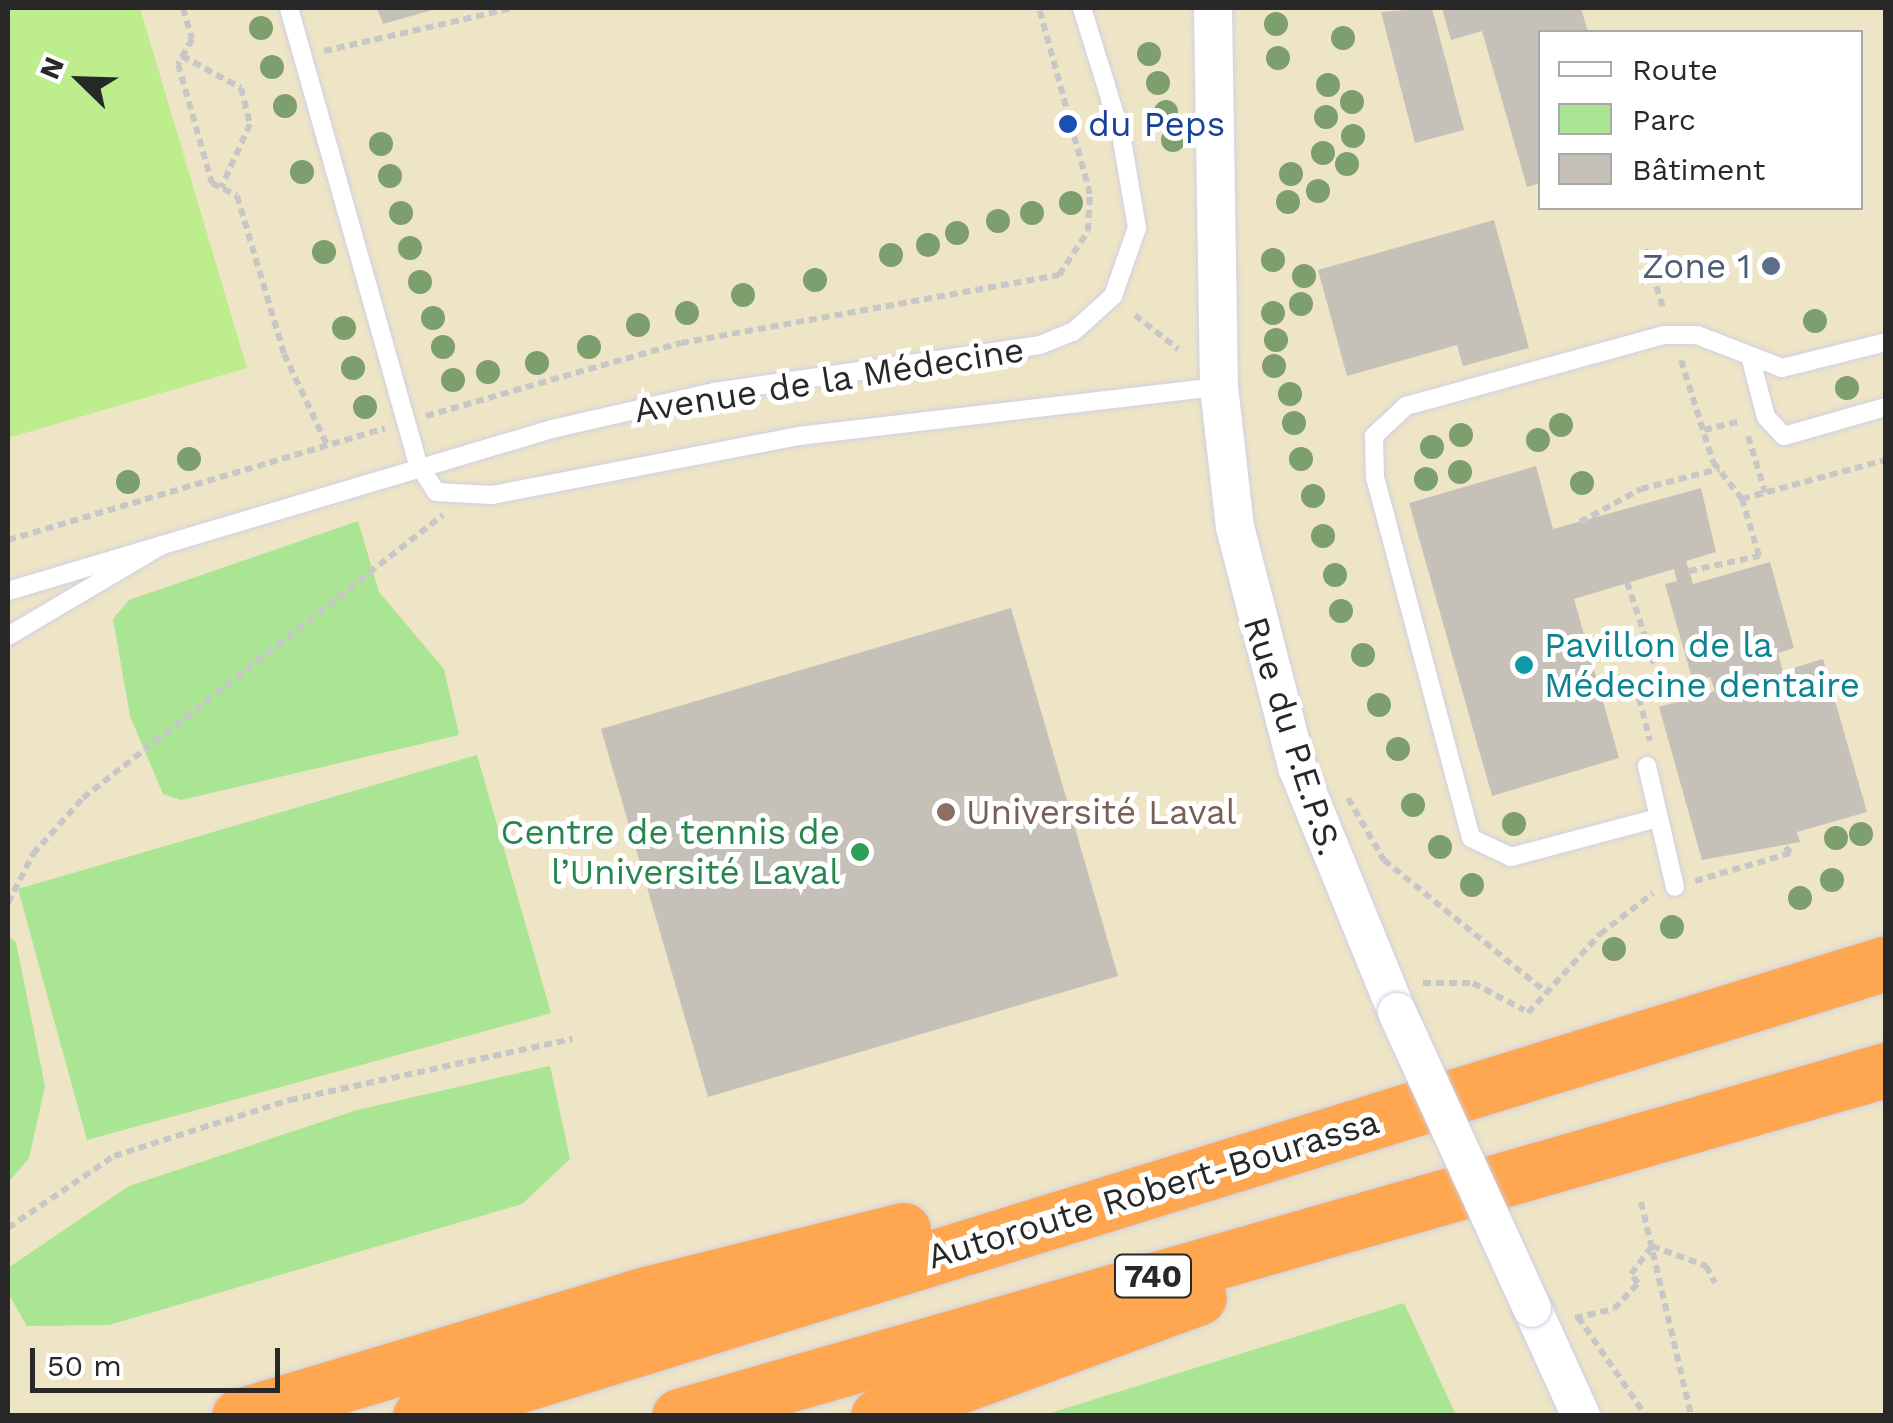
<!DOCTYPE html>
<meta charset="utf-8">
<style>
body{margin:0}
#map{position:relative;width:1893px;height:1423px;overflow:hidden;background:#ebe4d8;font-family:"Work Sans",sans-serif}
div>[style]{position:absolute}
.education>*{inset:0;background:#eee4c6}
.green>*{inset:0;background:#a9e592}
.pitch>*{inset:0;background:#beed8d}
.building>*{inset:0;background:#c6c1b8}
.path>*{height:6px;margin-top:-3px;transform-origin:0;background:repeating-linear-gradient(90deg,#c7c7c7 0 8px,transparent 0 13px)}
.roads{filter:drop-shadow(0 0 2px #ced0e2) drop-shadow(0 0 2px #ced0e2)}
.lane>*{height:18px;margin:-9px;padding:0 9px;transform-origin:9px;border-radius:9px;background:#fff}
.street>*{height:38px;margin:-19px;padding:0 19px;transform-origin:19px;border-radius:19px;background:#fff}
.highway>*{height:55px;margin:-27.5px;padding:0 27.5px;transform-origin:27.5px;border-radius:27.5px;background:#ffa750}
.bridges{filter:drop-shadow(0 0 2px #ced0e2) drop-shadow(0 0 2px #ced0e2)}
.street-bridge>*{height:38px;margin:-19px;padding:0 19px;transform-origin:19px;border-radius:19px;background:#fff}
.trees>*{width:24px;height:24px;margin:-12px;border-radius:50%;background:#7c9f6d}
.dots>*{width:28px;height:28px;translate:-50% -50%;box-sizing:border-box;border:5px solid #fff;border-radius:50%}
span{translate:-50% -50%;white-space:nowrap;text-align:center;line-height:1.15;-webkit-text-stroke:10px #fff;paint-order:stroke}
.shield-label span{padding:2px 8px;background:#fff;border:2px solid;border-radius:8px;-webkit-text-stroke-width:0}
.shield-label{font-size:32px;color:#282828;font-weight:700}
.transit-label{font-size:35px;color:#164399}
.left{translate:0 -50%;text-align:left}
.service-label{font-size:35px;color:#4e5e75}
.right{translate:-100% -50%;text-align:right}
.street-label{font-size:35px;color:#282828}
.culture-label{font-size:35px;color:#0d838f}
.education-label{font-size:35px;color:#785e54}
.leisure-label{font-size:35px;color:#27864d}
.frame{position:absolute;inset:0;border:10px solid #282828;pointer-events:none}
.legend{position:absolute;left:1538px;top:30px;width:325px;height:180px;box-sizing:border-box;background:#fff;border:2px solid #a9a9a9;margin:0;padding:12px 18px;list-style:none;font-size:30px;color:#282828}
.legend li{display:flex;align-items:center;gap:20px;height:50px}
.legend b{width:50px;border:2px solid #a9a9a9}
.north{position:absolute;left:30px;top:30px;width:100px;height:100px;-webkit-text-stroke:8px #fff;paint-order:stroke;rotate:293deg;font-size:28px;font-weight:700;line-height:40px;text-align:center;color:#282828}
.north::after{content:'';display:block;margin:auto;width:35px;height:45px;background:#282828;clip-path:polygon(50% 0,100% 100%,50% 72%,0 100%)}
.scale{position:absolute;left:30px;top:1348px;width:250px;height:45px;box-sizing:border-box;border:5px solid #282828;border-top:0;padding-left:12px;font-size:30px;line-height:35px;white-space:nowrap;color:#282828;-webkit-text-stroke:8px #fff;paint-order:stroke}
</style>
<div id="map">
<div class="education">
<div style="clip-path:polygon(evenodd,8px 8px,1885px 8px,1885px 1415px,8px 1415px,8px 8px,1540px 32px,1860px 32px,1860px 208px,1540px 208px,1540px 32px)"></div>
</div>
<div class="green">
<div style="clip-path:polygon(358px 521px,379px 592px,444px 669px,459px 735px,181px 800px,163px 794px,130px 716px,113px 619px,129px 600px)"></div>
<div style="clip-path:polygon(477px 755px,551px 1013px,87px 1140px,18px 889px)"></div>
<div style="clip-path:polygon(8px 936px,16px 942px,45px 1086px,29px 1158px,8px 1183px)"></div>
<div style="clip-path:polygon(550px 1066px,570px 1159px,522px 1204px,109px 1325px,27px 1326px,8px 1293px,8px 1268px,129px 1186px,357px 1110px)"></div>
<div style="clip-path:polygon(1404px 1303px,1456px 1415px,1044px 1415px)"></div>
</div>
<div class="pitch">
<div style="clip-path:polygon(8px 8px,140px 8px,247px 368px,8px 438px)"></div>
</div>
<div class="building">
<div style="clip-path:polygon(377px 8px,436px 8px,436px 9px,383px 24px)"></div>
<div style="clip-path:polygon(1432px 8px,1464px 130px,1415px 143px,1381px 12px)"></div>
<div style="clip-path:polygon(1442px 8px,1581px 8px,1588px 32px,1540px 32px,1540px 183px,1527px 187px,1482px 31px,1451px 40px)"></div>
<div style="clip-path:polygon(1494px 220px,1529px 348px,1463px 366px,1457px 345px,1347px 376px,1318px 270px)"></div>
<div style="clip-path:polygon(1536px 466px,1553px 529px,1701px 488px,1716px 552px,1686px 561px,1693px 584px,1770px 562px,1794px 648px,1778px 653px,1783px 671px,1823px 659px,1867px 812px,1797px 832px,1800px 842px,1702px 860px,1659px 707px,1715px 691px,1710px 677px,1693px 682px,1665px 584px,1677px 581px,1674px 569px,1574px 599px,1619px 758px,1492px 796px,1409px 503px)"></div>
<div style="clip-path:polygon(1011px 608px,1118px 976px,708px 1097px,601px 729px)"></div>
</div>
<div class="path">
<div style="left:183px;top:8px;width:32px;rotate:74deg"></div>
<div style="left:192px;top:39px;width:29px;rotate:119deg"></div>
<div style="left:178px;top:64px;width:124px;rotate:74.1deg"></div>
<div style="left:212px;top:183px;width:28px;rotate:27deg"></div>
<div style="left:237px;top:196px;width:165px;rotate:73.4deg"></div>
<div style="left:284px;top:354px;width:101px;rotate:64.7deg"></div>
<div style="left:324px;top:51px;width:194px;rotate:-12.8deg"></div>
<div style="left:182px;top:56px;width:67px;rotate:28.5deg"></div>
<div style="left:241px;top:88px;width:37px;rotate:76deg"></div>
<div style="left:250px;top:124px;width:70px;rotate:114.4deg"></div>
<div style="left:1645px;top:249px;width:65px;rotate:73deg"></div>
<div style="left:1135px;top:315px;width:55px;rotate:38.3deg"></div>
<div style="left:1681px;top:360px;width:107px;rotate:72.6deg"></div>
<div style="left:1713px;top:462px;width:47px;rotate:51.9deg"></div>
<div style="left:1742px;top:499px;width:149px;rotate:-15.2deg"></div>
<div style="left:426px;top:416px;width:265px;rotate:-16deg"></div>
<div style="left:681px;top:343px;width:384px;rotate:-10.2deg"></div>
<div style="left:1059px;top:275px;width:53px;rotate:-56.6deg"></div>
<div style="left:1088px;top:231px;width:37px;rotate:-87deg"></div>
<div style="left:1090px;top:194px;width:193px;rotate:-105.3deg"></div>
<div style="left:1704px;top:430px;width:38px;rotate:-14deg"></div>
<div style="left:1748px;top:436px;width:59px;rotate:73.1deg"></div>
<div style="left:1580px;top:522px;width:69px;rotate:-28.4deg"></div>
<div style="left:1641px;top:489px;width:81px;rotate:-14.4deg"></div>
<div style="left:8px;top:540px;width:393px;rotate:-16.5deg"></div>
<div style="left:1689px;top:571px;width:72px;rotate:-12.1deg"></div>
<div style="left:1759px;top:556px;width:59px;rotate:-106.6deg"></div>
<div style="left:1627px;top:582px;width:115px;rotate:71.7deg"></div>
<div style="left:1663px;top:691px;width:25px;rotate:164deg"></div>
<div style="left:1639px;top:698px;width:44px;rotate:75.7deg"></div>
<div style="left:1348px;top:798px;width:72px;rotate:59.9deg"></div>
<div style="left:1384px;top:860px;width:209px;rotate:39.2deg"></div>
<div style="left:1695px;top:881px;width:100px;rotate:-16.3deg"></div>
<div style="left:1791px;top:853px;width:10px;rotate:-135deg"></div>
<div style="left:8px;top:903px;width:55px;rotate:-63deg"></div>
<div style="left:33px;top:854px;width:75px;rotate:-48.2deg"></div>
<div style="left:83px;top:798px;width:458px;rotate:-38.2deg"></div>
<div style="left:1423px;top:983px;width:50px"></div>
<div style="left:1473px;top:983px;width:58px;rotate:27.9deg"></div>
<div style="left:1528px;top:1013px;width:107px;rotate:-47.7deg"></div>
<div style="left:1600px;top:934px;width:67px;rotate:-37.7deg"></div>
<div style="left:1641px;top:1202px;width:220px;rotate:76.8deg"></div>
<div style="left:8px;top:1228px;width:128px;rotate:-34.2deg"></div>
<div style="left:114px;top:1156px;width:185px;rotate:-17.7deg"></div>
<div style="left:290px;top:1100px;width:289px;rotate:-12.2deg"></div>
<div style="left:1578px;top:1317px;width:120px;rotate:55.5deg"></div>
<div style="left:1575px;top:1318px;width:40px;rotate:-13deg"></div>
<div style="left:1614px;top:1309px;width:35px;rotate:-47deg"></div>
<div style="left:1638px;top:1283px;width:11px;rotate:-128deg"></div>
<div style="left:1631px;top:1274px;width:35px;rotate:-53deg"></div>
<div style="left:1652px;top:1246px;width:58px;rotate:20.3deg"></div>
<div style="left:1706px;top:1266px;width:19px;rotate:62deg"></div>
</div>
<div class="roads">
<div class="lane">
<div style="left:289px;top:8px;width:474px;rotate:74.2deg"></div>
<div style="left:418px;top:464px;width:33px;rotate:57deg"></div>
<div style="left:436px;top:492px;width:56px;rotate:3.1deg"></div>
<div style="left:492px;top:495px;width:313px;rotate:-10.9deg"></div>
<div style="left:799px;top:436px;width:423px;rotate:-6.7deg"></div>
<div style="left:1751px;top:360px;width:59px;rotate:75.3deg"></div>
<div style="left:1766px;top:417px;width:26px;rotate:47deg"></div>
<div style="left:1784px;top:436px;width:106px;rotate:-15.9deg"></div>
<div style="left:8px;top:591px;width:568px;rotate:-16.58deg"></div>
<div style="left:552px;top:429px;width:166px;rotate:-12.9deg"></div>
<div style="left:714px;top:392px;width:329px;rotate:-8.2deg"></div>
<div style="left:1040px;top:345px;width:35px;rotate:-22deg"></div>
<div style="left:1073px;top:332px;width:54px;rotate:-42deg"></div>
<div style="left:1113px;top:296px;width:72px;rotate:-70.6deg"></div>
<div style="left:1137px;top:228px;width:95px;rotate:-99.7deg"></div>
<div style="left:1121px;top:134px;width:132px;rotate:-107.2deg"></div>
<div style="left:8px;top:636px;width:179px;rotate:-30.6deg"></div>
<div style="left:1647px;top:766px;width:124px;rotate:77deg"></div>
<div style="left:1654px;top:819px;width:148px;rotate:165.1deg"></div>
<div style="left:1511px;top:857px;width:44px;rotate:-154.6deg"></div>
<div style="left:1471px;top:838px;width:373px;rotate:-104.9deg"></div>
<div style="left:1375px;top:478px;width:42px;rotate:-91.4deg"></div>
<div style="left:1374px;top:436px;width:44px;rotate:-43.2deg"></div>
<div style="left:1406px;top:406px;width:267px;rotate:-15.4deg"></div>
<div style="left:1663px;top:335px;width:34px"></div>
<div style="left:1697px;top:335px;width:91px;rotate:21.2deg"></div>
<div style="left:1782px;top:368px;width:107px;rotate:-14deg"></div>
</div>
<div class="street">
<div style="left:1213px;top:8px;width:379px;rotate:89.1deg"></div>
<div style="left:1219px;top:387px;width:141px;rotate:83.5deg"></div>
<div style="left:1235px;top:527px;width:248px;rotate:75.5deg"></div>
<div style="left:1297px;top:767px;width:265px;rotate:67.8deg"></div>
<div style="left:1532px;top:1308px;width:119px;rotate:65.6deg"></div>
</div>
<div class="highway">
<div style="left:239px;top:1416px;width:425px;rotate:-16.7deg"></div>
<div style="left:646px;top:1294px;width:265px;rotate:-14deg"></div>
<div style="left:420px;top:1416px;width:1534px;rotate:-17.17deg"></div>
<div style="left:679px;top:1416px;width:1256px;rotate:-16deg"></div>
<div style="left:878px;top:1416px;width:342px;rotate:-20.3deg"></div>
</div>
</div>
<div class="bridges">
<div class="street-bridge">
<div style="left:1397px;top:1012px;width:325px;rotate:65.5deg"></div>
</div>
</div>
<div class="trees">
<div style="left:1276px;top:24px"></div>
<div style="left:261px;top:28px"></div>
<div style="left:1343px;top:38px"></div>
<div style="left:1149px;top:54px"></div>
<div style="left:1278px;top:58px"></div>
<div style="left:272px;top:67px"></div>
<div style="left:1158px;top:83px"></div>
<div style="left:1328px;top:85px"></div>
<div style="left:1352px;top:102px"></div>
<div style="left:285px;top:106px"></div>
<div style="left:1166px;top:112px"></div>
<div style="left:1326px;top:117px"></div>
<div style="left:1353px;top:136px"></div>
<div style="left:1173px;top:140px"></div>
<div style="left:381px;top:144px"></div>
<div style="left:1323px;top:153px"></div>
<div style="left:1347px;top:164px"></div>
<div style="left:302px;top:172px"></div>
<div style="left:1291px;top:174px"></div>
<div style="left:390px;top:176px"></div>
<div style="left:1318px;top:191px"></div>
<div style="left:1288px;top:202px"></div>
<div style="left:1071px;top:203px"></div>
<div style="left:401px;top:213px"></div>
<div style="left:1032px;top:213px"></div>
<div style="left:998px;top:221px"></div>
<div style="left:957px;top:233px"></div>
<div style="left:928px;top:245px"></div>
<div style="left:410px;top:248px"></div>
<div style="left:324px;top:252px"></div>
<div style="left:891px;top:255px"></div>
<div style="left:1273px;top:260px"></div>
<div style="left:1304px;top:276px"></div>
<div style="left:815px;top:280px"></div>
<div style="left:420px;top:282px"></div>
<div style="left:743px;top:295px"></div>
<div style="left:1301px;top:304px"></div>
<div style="left:687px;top:313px"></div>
<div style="left:1273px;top:313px"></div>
<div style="left:433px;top:318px"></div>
<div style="left:1815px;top:321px"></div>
<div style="left:638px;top:325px"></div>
<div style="left:344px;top:328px"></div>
<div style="left:1276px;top:340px"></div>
<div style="left:443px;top:347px"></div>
<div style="left:589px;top:347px"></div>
<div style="left:537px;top:363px"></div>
<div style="left:1274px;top:366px"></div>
<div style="left:353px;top:368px"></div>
<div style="left:488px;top:372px"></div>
<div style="left:453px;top:380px"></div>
<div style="left:1847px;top:388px"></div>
<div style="left:1290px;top:394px"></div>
<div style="left:365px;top:407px"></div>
<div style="left:1294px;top:423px"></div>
<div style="left:1561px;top:425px"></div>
<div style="left:1461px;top:435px"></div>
<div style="left:1538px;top:440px"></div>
<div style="left:1432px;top:447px"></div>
<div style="left:189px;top:459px"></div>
<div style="left:1301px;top:459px"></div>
<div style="left:1460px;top:472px"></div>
<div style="left:1426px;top:479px"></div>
<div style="left:128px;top:482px"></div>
<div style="left:1582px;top:483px"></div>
<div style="left:1313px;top:496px"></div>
<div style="left:1323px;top:536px"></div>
<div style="left:1335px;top:575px"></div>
<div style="left:1341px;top:611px"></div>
<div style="left:1625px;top:648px"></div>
<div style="left:1363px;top:655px"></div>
<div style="left:1379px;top:705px"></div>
<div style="left:1398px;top:749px"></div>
<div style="left:1413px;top:805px"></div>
<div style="left:1514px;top:824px"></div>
<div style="left:1861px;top:834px"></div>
<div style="left:1836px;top:838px"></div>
<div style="left:1440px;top:847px"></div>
<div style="left:1832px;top:880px"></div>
<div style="left:1472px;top:885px"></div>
<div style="left:1800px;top:898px"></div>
<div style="left:1672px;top:927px"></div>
<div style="left:1614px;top:949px"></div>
</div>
<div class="dots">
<div style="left:1068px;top:124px;background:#1a4fb4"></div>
<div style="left:1771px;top:266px;background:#5c6f8a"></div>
<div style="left:1524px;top:665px;background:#0f9aa8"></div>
<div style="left:946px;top:812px;background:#8d6e63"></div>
<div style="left:860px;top:852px;background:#2e9e5b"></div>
</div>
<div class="shield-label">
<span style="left:1153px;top:1276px">740</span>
</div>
<div class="transit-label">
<span class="left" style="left:1088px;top:124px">du Peps</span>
</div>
<div class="service-label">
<span class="right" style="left:1751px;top:266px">Zone 1</span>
</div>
<div class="street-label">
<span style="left:829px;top:380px;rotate:-9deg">Avenue de la Médecine</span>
<span style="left:1293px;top:736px;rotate:72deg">Rue du P.E.P.S.</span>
<span style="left:1153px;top:1189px;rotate:-17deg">Autoroute Robert-Bourassa</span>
</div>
<div class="culture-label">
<span class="left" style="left:1544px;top:665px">Pavillon de la<br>Médecine dentaire</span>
</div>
<div class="education-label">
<span class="left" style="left:966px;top:812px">Université Laval</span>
</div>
<div class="leisure-label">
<span class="right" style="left:840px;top:852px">Centre de tennis de<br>l’Université Laval</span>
</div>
<div class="frame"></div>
<ul class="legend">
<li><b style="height:12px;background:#fff"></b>Route</li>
<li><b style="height:28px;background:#a9e592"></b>Parc</li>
<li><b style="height:28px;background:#c6c1b8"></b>Bâtiment</li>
</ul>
<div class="north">N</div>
<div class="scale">50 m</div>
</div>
